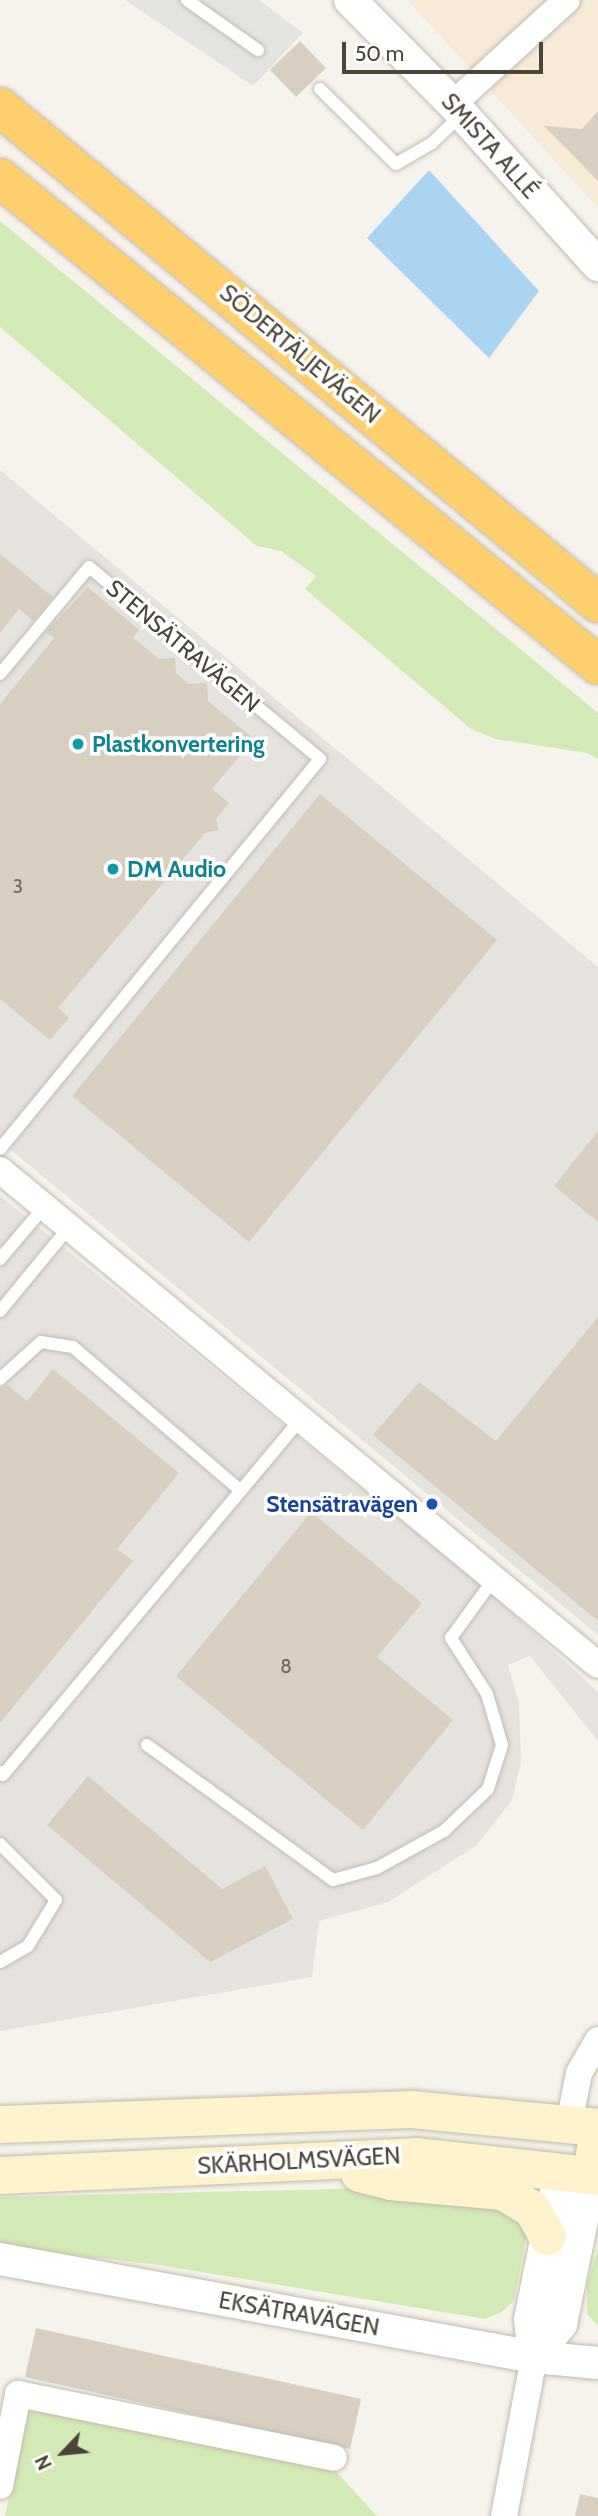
<!DOCTYPE html>
<meta charset="utf-8">
<style>
body{margin:0}
#map{position:relative;width:598px;height:2516px;overflow:hidden;background:#f6f3ec;font-family:Cabin,sans-serif}
div>[style]{position:absolute}
.commercial>*{inset:0;background:#f7ead8}
.industrial>*{inset:0;background:#e6e2dd}
.green>*{inset:0;background:#d2eab5}
.parking>*{inset:0;background:#e5e3e0}
.water>*{inset:0;background:#a9d4f2}
.building>*{inset:0;background:#d8cfc1}
.roads{filter:drop-shadow(0 0 2px #c2bbae) drop-shadow(0 0 2px #c2bbae)}
.service>*{height:12px;margin:-6px;padding:0 6px;transform-origin:6px;border-radius:6px;background:#fff}
.minor>*{height:26px;margin:-13px;padding:0 13px;transform-origin:13px;border-radius:13px;background:#fff}
.tertiary>*{height:32px;margin:-16px;padding:0 16px;transform-origin:16px;border-radius:16px;background:#fff}
.secondary>*{height:37px;margin:-18.5px;padding:0 18.5px;transform-origin:18.5px;border-radius:18.5px;background:#fff3cd}
.motorway>*{height:38px;margin:-19px;padding:0 19px;transform-origin:19px;border-radius:19px;background:#ffcf6e}
.dots>*{width:19px;height:19px;translate:-50% -50%;box-sizing:border-box;border:4px solid #fff;border-radius:50%}
span{translate:-50% -50%;white-space:nowrap;text-align:center;line-height:1.15;-webkit-text-stroke:7px #fff;paint-order:stroke}
.number-label{font-size:19px;color:#6e675b}
.number-label span{-webkit-text-stroke-width:0}
.street-label{font-size:23px;color:#4b4439}
.culture-label{font-size:23px;color:#0d838f;font-weight:700}
.left{translate:0 -50%;text-align:left}
.transit-label{font-size:23px;color:#164399;font-weight:700}
.right{translate:-100% -50%;text-align:right}
.north{position:absolute;left:28px;top:2418px;width:70px;height:70px;-webkit-text-stroke:5px #fff;paint-order:stroke;rotate:244deg;font-size:19px;font-weight:700;line-height:28px;text-align:center;color:#4b4439}
.north::after{content:'';display:block;margin:auto;width:24px;height:32px;background:#4b4439;clip-path:polygon(50% 0,100% 100%,50% 72%,0 100%)}
.scale{position:absolute;left:342px;top:42px;width:201px;height:32px;box-sizing:border-box;border:4px solid #4b4439;border-top:0;padding-left:9px;font-size:21px;line-height:24px;white-space:nowrap;color:#4b4439;-webkit-text-stroke:5px #fff;paint-order:stroke}
</style>
<div id="map">
<div class="commercial">
<div style="clip-path:polygon(407px 0,598px 0,598px 208px,455px 52px)"></div>
</div>
<div class="industrial">
<div style="clip-path:polygon(0 470px,598px 967px,598px 1635px,0 1141px)"></div>
<div style="clip-path:polygon(0 1196px,493px 1595px,598px 1692px,598px 1741px,530px 1656px,508px 1665px,519px 1703px,521px 1761px,512px 1800px,477px 1845px,388px 1902px,319px 1921px,312px 1977px,0 2031px)"></div>
</div>
<div class="green">
<div style="clip-path:polygon(0 221px,598px 713px,598px 759px,587px 753px,496px 739px,471px 729px,305px 589px,316px 576px,281px 551px,257px 546px,0 327px)"></div>
<div style="clip-path:polygon(415px 2187px,501px 2204px,522px 2217px,527px 2234px,514px 2301px,502px 2312px,485px 2319px,159px 2265px,0 2247px,0 2197px)"></div>
<div style="clip-path:polygon(598px 2248px,598px 2326px,587px 2314px,587px 2284px)"></div>
<div style="clip-path:polygon(38px 2408px,330px 2465px,377px 2516px,5px 2516px,26px 2415px)"></div>
</div>
<div class="parking">
<div style="clip-path:polygon(125px 0,259px 0,303px 33px,253px 86px)"></div>
</div>
<div class="water">
<div style="clip-path:polygon(429px 170px,539px 291px,489px 358px,367px 238px)"></div>
</div>
<div class="building">
<div style="clip-path:polygon(300px 41px,326px 68px,296px 97px,270px 70px)"></div>
<div style="clip-path:polygon(598px 111px,598px 181px,544px 126px,582px 129px)"></div>
<div style="clip-path:polygon(0 554px,53px 597px,33px 621px,19px 609px,0 633px)"></div>
<div style="clip-path:polygon(88px 587px,139px 630px,133px 638px,159px 659px,175px 658px,176px 673px,189px 684px,207px 683px,208px 701px,254px 739px,212px 789px,229px 803px,216px 819px,219px 830px,205px 833px,58px 1008px,69px 1018px,50px 1040px,0 999px,0 704px,54px 638px,46px 632px)"></div>
<div style="clip-path:polygon(320px 794px,497px 940px,249px 1242px,72px 1096px)"></div>
<div style="clip-path:polygon(598px 1131px,598px 1222px,554px 1186px)"></div>
<div style="clip-path:polygon(598px 1317px,598px 1621px,373px 1435px,419px 1382px,496px 1441px)"></div>
<div style="clip-path:polygon(53px 1369px,179px 1473px,117px 1549px,133px 1561px,0 1723px,0 1388px,7px 1385px,27px 1401px)"></div>
<div style="clip-path:polygon(311px 1512px,422px 1603px,377px 1657px,453px 1720px,363px 1830px,176px 1676px)"></div>
<div style="clip-path:polygon(88px 1776px,222px 1889px,265px 1866px,293px 1919px,210px 1962px,47px 1825px)"></div>
<div style="clip-path:polygon(36px 2328px,361px 2399px,350px 2449px,25px 2377px)"></div>
<div style="clip-path:polygon(580px 2494px,598px 2498px,598px 2516px,575px 2516px)"></div>
</div>
<div class="roads">
<div class="service">
<div style="left:187px;top:0;width:87px;rotate:35.2deg"></div>
<div style="left:320px;top:89px;width:107px;rotate:44.6deg"></div>
<div style="left:396px;top:164px;width:42px;rotate:-30.3deg"></div>
<div style="left:432px;top:143px;width:42px;rotate:-44deg"></div>
<div style="left:0;top:674px;width:139px;rotate:-50.2deg"></div>
<div style="left:89px;top:567px;width:300px;rotate:39.7deg"></div>
<div style="left:320px;top:759px;width:504px;rotate:129.37deg"></div>
<div style="left:0;top:1259px;width:70px;rotate:-49.7deg"></div>
<div style="left:0;top:1311px;width:110px;rotate:-50.5deg"></div>
<div style="left:0;top:1379px;width:55px;rotate:-42.1deg"></div>
<div style="left:41px;top:1342px;width:32px;rotate:9deg"></div>
<div style="left:73px;top:1347px;width:221px;rotate:40.6deg"></div>
<div style="left:147px;top:1745px;width:230px;rotate:36deg"></div>
<div style="left:333px;top:1880px;width:46px;rotate:-15.3deg"></div>
<div style="left:377px;top:1868px;width:77px;rotate:-28.9deg"></div>
<div style="left:444px;top:1831px;width:61px;rotate:-43.7deg"></div>
<div style="left:488px;top:1789px;width:46px;rotate:-72.3deg"></div>
<div style="left:502px;top:1745px;width:53px;rotate:-106.4deg"></div>
<div style="left:487px;top:1694px;width:67px;rotate:-122.7deg"></div>
<div style="left:451px;top:1638px;width:72px;rotate:-54.1deg"></div>
<div style="left:0;top:1772px;width:4px;rotate:45deg"></div>
<div style="left:3px;top:1775px;width:463px;rotate:-50.1deg"></div>
<div style="left:0;top:1844px;width:79px;rotate:45deg"></div>
<div style="left:56px;top:1900px;width:54px;rotate:121.3deg"></div>
<div style="left:28px;top:1946px;width:32px;rotate:150deg"></div>
</div>
<div class="minor">
<div style="left:453px;top:104px;width:154px;rotate:-42.4deg"></div>
<div style="left:0;top:1170px;width:776px;rotate:39.62deg"></div>
<div style="left:569px;top:2124px;width:52px;rotate:-78.9deg"></div>
<div style="left:579px;top:2073px;width:38px;rotate:-60deg"></div>
<div style="left:0;top:2486px;width:94px;rotate:-78.9deg"></div>
<div style="left:18px;top:2394px;width:322px;rotate:11.4deg"></div>
<div style="left:504px;top:2516px;width:162px;rotate:-79.3deg"></div>
</div>
<div class="tertiary">
<div style="left:350px;top:0;width:146px;rotate:45.3deg"></div>
<div style="left:453px;top:104px;width:217px;rotate:48deg"></div>
<div style="left:0;top:2259px;width:543px;rotate:10.4deg"></div>
<div style="left:534px;top:2357px;width:64px;rotate:5.4deg"></div>
<div style="left:534px;top:2357px;width:43px;rotate:-50.7deg"></div>
<div style="left:561px;top:2324px;width:152px;rotate:-78.6deg"></div>
<div style="left:534px;top:2357px;width:37px;rotate:-96deg"></div>
<div style="left:530px;top:2320px;width:152px;rotate:-78.6deg"></div>
</div>
<div class="secondary">
<div style="left:0;top:2124px;width:411px;rotate:-2.1deg"></div>
<div style="left:411px;top:2109px;width:188px;rotate:5.5deg"></div>
<div style="left:598px;top:2127px;width:49px;rotate:98.3deg"></div>
<div style="left:359px;top:2173px;width:32px;rotate:14deg"></div>
<div style="left:390px;top:2181px;width:113px;rotate:5.1deg"></div>
<div style="left:503px;top:2191px;width:34px;rotate:32deg"></div>
<div style="left:532px;top:2209px;width:31px;rotate:61deg"></div>
<div style="left:0;top:2175px;width:415px;rotate:-2.6deg"></div>
<div style="left:415px;top:2156px;width:184px;rotate:6.2deg"></div>
</div>
<div class="motorway">
<div style="left:0;top:107px;width:777px;rotate:39.67deg"></div>
<div style="left:0;top:178px;width:771px;rotate:39.16deg"></div>
</div>
</div>
<div class="dots">
<div style="left:78px;top:744px;background:#0f9aa8"></div>
<div style="left:113px;top:869px;background:#0f9aa8"></div>
<div style="left:432px;top:1504px;background:#1a4fb4"></div>
</div>
<div class="number-label">
<span style="left:18px;top:887px">3</span>
<span style="left:286px;top:1667px">8</span>
</div>
<div class="street-label">
<span style="left:490px;top:146px;rotate:48deg">SMISTA ALLÉ</span>
<span style="left:300px;top:354px;rotate:40deg">SÖDERTÄLJEVÄGEN</span>
<span style="left:183px;top:646px;rotate:40deg">STENSÄTRAVÄGEN</span>
<span style="left:299px;top:2161px;rotate:-3deg">SKÄRHOLMSVÄGEN</span>
<span style="left:299px;top:2314px;rotate:10deg">EKSÄTRAVÄGEN</span>
</div>
<div class="culture-label">
<span class="left" style="left:92px;top:744px">Plastkonvertering</span>
<span class="left" style="left:127px;top:869px">DM Audio</span>
</div>
<div class="transit-label">
<span class="right" style="left:418px;top:1504px">Stensätravägen</span>
</div>
<div class="north">N</div>
<div class="scale">50 m</div>
</div>
